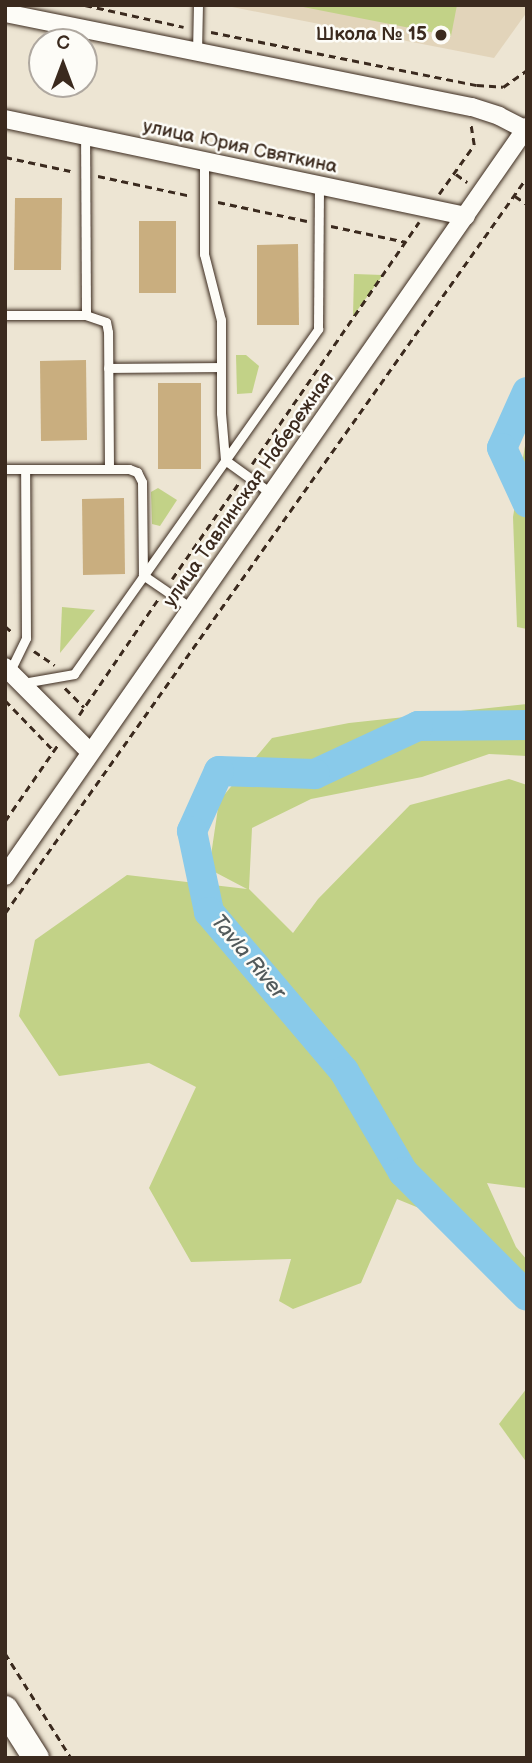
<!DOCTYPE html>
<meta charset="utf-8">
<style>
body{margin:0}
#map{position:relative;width:532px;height:1763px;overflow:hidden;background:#ede5d3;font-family:"Balsamiq Sans",sans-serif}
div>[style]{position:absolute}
.built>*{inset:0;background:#e2d4ba}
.green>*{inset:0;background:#c2d287}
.river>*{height:30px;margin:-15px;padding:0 15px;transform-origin:15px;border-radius:15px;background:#89caea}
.building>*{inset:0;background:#c9ae7f}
.path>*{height:2.5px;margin-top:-1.25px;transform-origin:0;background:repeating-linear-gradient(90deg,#3b2a1e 0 7px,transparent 0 12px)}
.roads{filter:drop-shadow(0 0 2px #3b2a1e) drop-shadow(0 0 2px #3b2a1e)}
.service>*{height:9px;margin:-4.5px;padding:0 4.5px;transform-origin:4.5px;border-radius:4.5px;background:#fdfcf7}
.minor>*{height:18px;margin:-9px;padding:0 9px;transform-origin:9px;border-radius:9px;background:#fdfcf7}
.primary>*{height:26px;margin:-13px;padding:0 13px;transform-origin:13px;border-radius:13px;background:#fdfcf7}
.dots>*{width:19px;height:19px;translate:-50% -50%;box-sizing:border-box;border:4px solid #fdfcf7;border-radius:50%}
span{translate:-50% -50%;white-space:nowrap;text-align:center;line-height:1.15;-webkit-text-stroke:5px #fdfcf7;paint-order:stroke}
.poi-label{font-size:19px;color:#3b2a1e;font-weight:700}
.right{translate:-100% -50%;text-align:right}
.street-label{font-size:19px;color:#3b2a1e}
.water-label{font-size:21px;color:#525a5b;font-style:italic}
.frame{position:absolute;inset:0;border:7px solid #3b2a1e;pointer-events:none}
.north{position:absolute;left:28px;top:28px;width:70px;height:70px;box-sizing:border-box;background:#fdfcf7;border:2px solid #afa8a0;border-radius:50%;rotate:0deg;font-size:19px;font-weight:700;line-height:28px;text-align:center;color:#3b2a1e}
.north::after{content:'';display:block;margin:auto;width:24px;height:32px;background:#3b2a1e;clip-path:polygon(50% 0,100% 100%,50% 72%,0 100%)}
</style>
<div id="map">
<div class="built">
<div style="clip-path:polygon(222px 5px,527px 5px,527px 12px,494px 58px)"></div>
</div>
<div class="green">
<div style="clip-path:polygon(293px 5px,457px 5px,451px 36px)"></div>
<div style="clip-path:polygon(354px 274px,383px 275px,353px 316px)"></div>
<div style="clip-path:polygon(236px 355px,246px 355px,259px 366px,252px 393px,237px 394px)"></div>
<div style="clip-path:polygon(527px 434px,527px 629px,517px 627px,513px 517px)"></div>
<div style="clip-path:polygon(158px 488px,177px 500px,160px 526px,152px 524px,151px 492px)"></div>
<div style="clip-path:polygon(62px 607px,95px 610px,60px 653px)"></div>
<div style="clip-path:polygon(527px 704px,527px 756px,489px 754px,422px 777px,311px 799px,252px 828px,249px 889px,293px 933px,318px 899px,410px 805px,509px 779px,527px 785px,527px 1188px,487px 1183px,516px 1247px,527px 1260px,527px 1309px,466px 1251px,475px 1231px,397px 1199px,361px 1283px,293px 1309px,279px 1301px,291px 1259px,191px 1262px,149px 1188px,196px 1087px,149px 1063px,59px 1076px,19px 1016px,35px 940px,127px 875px,247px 889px,209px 869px,219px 801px,272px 738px,349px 723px)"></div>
<div style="clip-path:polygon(527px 1388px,527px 1463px,499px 1424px)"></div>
</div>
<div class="river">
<div style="left:527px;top:392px;width:61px;rotate:114.1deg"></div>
<div style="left:502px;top:448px;width:60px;rotate:65.2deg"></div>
<div style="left:527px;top:725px;width:109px;rotate:179.5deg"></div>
<div style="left:418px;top:726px;width:114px;rotate:155deg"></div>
<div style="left:315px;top:774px;width:96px;rotate:-178.2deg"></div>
<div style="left:219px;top:771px;width:66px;rotate:114.2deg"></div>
<div style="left:192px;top:831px;width:83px;rotate:78.1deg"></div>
<div style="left:209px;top:912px;width:209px;rotate:49.7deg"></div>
<div style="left:344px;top:1071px;width:117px;rotate:59.7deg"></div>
<div style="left:403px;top:1172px;width:175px;rotate:45deg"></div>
</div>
<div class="building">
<div style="clip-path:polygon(15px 198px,62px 198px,61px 270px,14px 270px)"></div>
<div style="clip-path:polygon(139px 221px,176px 221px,176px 293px,139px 293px)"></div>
<div style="clip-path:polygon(298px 244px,299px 325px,257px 325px,257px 245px)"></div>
<div style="clip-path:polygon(86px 360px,87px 440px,41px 441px,40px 361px)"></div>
<div style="clip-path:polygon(158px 383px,201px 383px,201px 469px,158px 469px)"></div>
<div style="clip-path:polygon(124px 498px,125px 574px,83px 575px,82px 499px)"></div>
</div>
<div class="path">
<div style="left:85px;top:5px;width:101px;rotate:12.5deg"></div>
<div style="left:211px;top:32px;width:271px;rotate:11.3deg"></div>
<div style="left:477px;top:85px;width:26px;rotate:4deg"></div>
<div style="left:503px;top:87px;width:29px;rotate:-35deg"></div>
<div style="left:5px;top:157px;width:67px;rotate:12deg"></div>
<div style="left:456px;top:174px;width:14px;rotate:36deg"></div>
<div style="left:98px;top:176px;width:95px;rotate:12.1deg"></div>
<div style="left:439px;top:194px;width:60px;rotate:-54.5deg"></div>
<div style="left:474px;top:145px;width:20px;rotate:-99deg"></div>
<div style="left:515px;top:196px;width:14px;rotate:34deg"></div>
<div style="left:218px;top:202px;width:91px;rotate:12.1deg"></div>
<div style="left:331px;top:226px;width:77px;rotate:12deg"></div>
<div style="left:252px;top:464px;width:294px;rotate:-55.4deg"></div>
<div style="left:172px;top:579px;width:116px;rotate:-55.2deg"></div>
<div style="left:5px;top:626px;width:11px;rotate:41deg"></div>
<div style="left:34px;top:651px;width:25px;rotate:34deg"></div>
<div style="left:65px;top:688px;width:27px;rotate:45deg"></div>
<div style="left:5px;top:700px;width:71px;rotate:46.1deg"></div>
<div style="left:79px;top:715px;width:140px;rotate:-55.7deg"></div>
<div style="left:5px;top:821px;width:95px;rotate:-55.3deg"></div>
<div style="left:5px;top:913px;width:902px;rotate:-54.65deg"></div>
<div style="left:5px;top:1653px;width:124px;rotate:57.8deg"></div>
</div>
<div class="roads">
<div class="service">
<div style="left:197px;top:52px;width:47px;rotate:-88.8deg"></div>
<div style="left:204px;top:161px;width:93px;rotate:90deg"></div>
<div style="left:204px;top:254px;width:68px;rotate:75.6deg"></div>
<div style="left:221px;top:320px;width:93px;rotate:90deg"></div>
<div style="left:221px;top:413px;width:47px;rotate:85.1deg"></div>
<div style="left:225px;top:460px;width:58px;rotate:35.9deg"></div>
<div style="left:5px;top:315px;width:81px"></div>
<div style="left:86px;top:315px;width:179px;rotate:-90.3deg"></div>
<div style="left:108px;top:368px;width:113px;rotate:-0.5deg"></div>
<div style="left:5px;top:469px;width:104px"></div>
<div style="left:109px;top:469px;width:137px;rotate:-90.4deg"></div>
<div style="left:108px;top:332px;width:10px;rotate:-101deg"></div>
<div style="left:106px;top:322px;width:21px;rotate:-161deg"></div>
<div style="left:109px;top:469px;width:20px"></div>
<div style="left:129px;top:469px;width:9px;rotate:21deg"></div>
<div style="left:137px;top:472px;width:11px;rotate:63deg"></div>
<div style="left:142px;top:482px;width:93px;rotate:89.4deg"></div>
<div style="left:143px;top:575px;width:58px;rotate:34.5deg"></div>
<div style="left:9px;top:673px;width:39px;rotate:-64deg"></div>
<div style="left:26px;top:638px;width:169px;rotate:-90.3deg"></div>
<div style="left:23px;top:683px;width:52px;rotate:-10deg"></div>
<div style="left:74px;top:674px;width:423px;rotate:-54.7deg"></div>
<div style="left:318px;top:329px;width:144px;rotate:-89.6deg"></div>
</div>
<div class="minor">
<div style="left:5px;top:13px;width:476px;rotate:11.4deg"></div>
<div style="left:472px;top:107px;width:28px;rotate:18deg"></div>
<div style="left:499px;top:116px;width:29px;rotate:27deg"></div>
<div style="left:5px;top:119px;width:471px;rotate:11.9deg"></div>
<div style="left:5px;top:667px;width:120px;rotate:45deg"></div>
<div style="left:5px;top:876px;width:913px;rotate:-55.13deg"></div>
</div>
<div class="primary">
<div style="left:5px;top:1709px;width:58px;rotate:57.7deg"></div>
</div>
</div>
<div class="dots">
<div style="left:441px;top:35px;background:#3b2a1e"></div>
</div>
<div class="poi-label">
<span class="right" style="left:427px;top:35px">Школа № 15</span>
</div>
<div class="street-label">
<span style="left:240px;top:147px;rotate:12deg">улица Юрия Святкина</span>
<span style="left:249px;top:490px;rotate:-55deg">улица Тавлинская Набережная</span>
</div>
<div class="water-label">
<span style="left:248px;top:957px;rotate:50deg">Tavla River</span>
</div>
<div class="frame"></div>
<div class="north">С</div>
</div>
